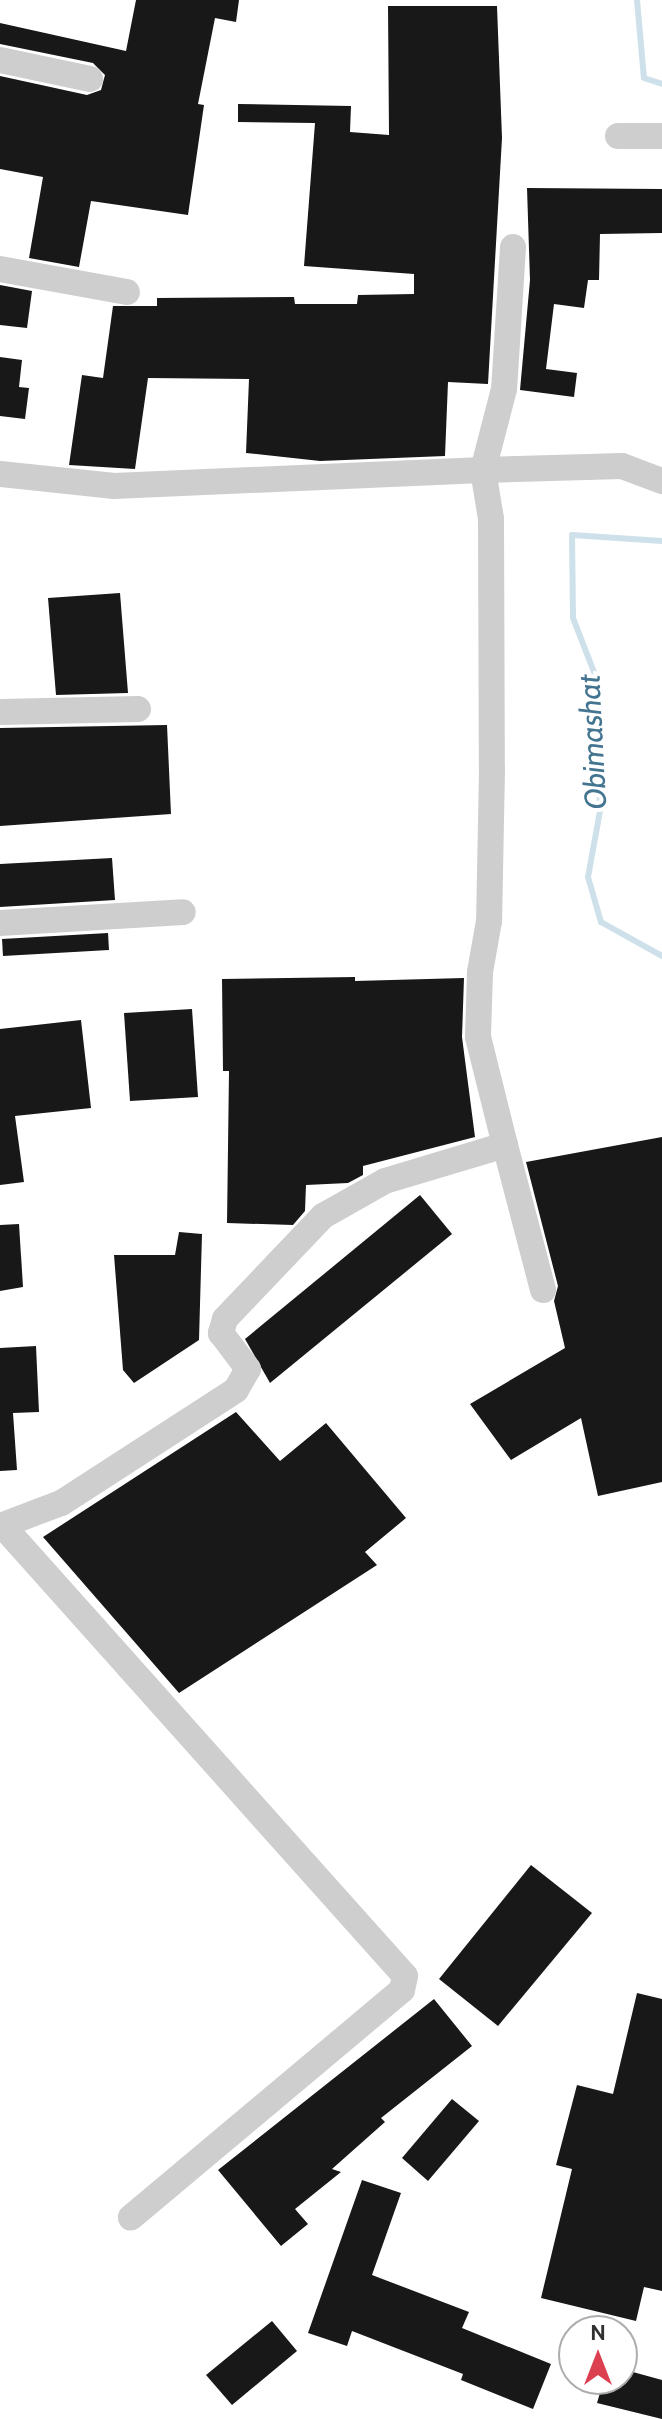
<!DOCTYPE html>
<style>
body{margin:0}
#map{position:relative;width:662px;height:2419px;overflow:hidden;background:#fff;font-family:Cabin,sans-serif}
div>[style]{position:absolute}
.stream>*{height:6px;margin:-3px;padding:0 3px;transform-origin:3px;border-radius:3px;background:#cee1eb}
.building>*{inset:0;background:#181818}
.minor>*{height:26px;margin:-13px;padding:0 13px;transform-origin:13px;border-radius:13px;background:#cecece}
span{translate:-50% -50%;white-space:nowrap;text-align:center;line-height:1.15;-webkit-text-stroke:8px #fff;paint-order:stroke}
.water-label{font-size:30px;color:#437490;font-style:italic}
.north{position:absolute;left:558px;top:2315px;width:80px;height:80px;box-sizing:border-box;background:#fff;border:2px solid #adadad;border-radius:50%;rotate:0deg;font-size:22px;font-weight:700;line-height:32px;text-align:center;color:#313131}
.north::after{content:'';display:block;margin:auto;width:28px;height:36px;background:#dc4050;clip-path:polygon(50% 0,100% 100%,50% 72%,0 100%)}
</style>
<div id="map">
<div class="stream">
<div style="left:637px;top:0;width:78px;rotate:84.9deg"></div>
<div style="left:644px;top:78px;width:19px;rotate:18deg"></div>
<div style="left:662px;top:541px;width:90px;rotate:-176.2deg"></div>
<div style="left:572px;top:535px;width:83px;rotate:89.3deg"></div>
<div style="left:573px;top:618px;width:66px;rotate:68.8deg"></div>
<div style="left:597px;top:680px;width:131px;rotate:88.7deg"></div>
<div style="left:600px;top:811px;width:67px;rotate:100.3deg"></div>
<div style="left:588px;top:877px;width:47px;rotate:73.9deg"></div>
<div style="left:601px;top:922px;width:70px;rotate:29.1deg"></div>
</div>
<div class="building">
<div style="clip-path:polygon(136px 0,239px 0,236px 22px,215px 18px,198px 104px,204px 105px,188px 215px,91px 201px,79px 267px,29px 258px,43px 177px,0 169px,0 76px,87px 95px,101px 90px,105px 75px,93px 63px,0 44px,0 23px,126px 51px)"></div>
<div style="clip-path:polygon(388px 6px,497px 6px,502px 138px,488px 384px,448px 382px,445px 456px,320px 461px,246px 453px,249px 379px,148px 378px,135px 469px,69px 465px,82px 375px,103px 378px,113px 306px,157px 306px,157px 298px,294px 297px,295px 304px,357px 304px,358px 295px,414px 294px,414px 274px,304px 266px,315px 123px,238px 122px,238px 104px,351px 106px,350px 132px,389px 135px)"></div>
<div style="clip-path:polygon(527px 188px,662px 189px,662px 233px,600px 234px,599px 280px,588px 280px,584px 308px,554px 304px,546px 369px,577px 373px,574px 397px,520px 390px,530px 280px)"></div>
<div style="clip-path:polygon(0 285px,32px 291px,27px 328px,0 325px)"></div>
<div style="clip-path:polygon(0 357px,22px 360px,19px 387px,29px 388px,25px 419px,0 416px)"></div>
<div style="clip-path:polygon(120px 593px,128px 693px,56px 695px,48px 598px)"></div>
<div style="clip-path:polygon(167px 725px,171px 814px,0 826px,0 728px)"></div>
<div style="clip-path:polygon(112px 858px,115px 900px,0 907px,0 864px)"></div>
<div style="clip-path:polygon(108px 933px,109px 950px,3px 956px,2px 939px)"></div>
<div style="clip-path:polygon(355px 977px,355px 981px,464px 978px,462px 1037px,475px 1137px,363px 1166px,363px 1175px,348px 1183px,306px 1185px,305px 1211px,293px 1225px,227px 1223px,229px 1071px,223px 1071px,222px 979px)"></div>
<div style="clip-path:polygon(192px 1009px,198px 1097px,130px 1101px,124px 1013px)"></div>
<div style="clip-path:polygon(81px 1020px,91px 1108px,15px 1116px,24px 1182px,0 1185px,0 1029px)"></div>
<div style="clip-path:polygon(662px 1137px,662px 1482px,598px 1496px,581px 1418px,511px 1460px,470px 1404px,565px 1348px,554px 1301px,558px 1286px,526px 1162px)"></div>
<div style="clip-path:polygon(420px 1195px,452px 1234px,270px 1383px,245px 1339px)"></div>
<div style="clip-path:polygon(19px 1224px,23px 1287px,0 1291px,0 1225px)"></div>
<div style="clip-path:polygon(179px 1232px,202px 1234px,199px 1340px,134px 1383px,123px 1370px,114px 1255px,175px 1255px)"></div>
<div style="clip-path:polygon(36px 1346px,39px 1412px,13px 1413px,17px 1470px,0 1471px,0 1348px)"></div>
<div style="clip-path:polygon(236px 1412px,280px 1461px,326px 1423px,406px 1518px,365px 1552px,377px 1565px,179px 1693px,43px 1537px)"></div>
<div style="clip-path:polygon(531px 1865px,592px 1913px,498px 2026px,439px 1979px)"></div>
<div style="clip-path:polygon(637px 1993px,662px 1999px,662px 2291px,644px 2287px,636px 2321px,541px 2298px,572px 2169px,556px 2165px,577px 2085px,613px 2094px)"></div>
<div style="clip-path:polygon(434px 1999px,472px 2046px,381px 2118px,385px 2122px,332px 2169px,341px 2172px,295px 2209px,308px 2224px,281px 2246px,218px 2170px)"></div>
<div style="clip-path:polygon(452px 2099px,479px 2121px,428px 2181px,402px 2158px)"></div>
<div style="clip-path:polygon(362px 2180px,401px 2193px,372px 2275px,469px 2312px,462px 2328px,551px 2364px,533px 2409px,461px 2380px,463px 2374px,352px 2331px,347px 2346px,308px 2333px)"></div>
<div style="clip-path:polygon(272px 2321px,297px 2351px,232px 2405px,206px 2375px)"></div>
<div style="clip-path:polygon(622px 2369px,662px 2380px,662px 2419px,597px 2403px,604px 2379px,622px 2379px)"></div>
</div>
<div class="minor">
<div style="left:0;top:60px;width:92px;rotate:11.9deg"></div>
<div style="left:618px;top:136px;width:44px"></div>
<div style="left:513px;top:247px;width:142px;rotate:93.6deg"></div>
<div style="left:504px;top:389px;width:84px;rotate:104.5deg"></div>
<div style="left:483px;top:470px;width:139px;rotate:-1.6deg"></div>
<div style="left:622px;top:466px;width:43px;rotate:20.6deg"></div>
<div style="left:0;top:269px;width:129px;rotate:10.3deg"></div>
<div style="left:0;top:474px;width:115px;rotate:6deg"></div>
<div style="left:114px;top:486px;width:369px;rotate:-2.5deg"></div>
<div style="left:483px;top:470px;width:50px;rotate:80.7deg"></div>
<div style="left:491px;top:519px;width:250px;rotate:89.8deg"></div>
<div style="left:492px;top:769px;width:152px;rotate:91.1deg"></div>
<div style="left:489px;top:921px;width:52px;rotate:100deg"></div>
<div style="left:480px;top:972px;width:65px;rotate:91.8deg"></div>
<div style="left:478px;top:1037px;width:111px;rotate:76deg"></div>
<div style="left:505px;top:1145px;width:125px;rotate:163.3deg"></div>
<div style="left:385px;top:1181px;width:71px;rotate:150.6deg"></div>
<div style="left:323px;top:1216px;width:142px;rotate:133.6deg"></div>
<div style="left:225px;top:1319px;width:15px;rotate:106deg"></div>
<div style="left:221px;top:1333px;width:45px;rotate:53.1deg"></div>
<div style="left:248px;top:1369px;width:24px;rotate:120deg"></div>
<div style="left:236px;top:1390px;width:208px;rotate:147.1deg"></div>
<div style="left:61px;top:1503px;width:65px;rotate:159.3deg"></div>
<div style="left:0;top:712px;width:138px;rotate:-1.2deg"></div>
<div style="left:0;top:923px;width:183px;rotate:-3.4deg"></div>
<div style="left:505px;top:1145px;width:150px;rotate:75.3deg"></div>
<div style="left:3px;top:1526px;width:603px;rotate:48.22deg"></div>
<div style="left:405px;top:1976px;width:14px;rotate:102deg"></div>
<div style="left:402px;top:1990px;width:354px;rotate:140deg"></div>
</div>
<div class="water-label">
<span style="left:593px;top:742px;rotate:-93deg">Obimashat</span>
</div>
<div class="north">N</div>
</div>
